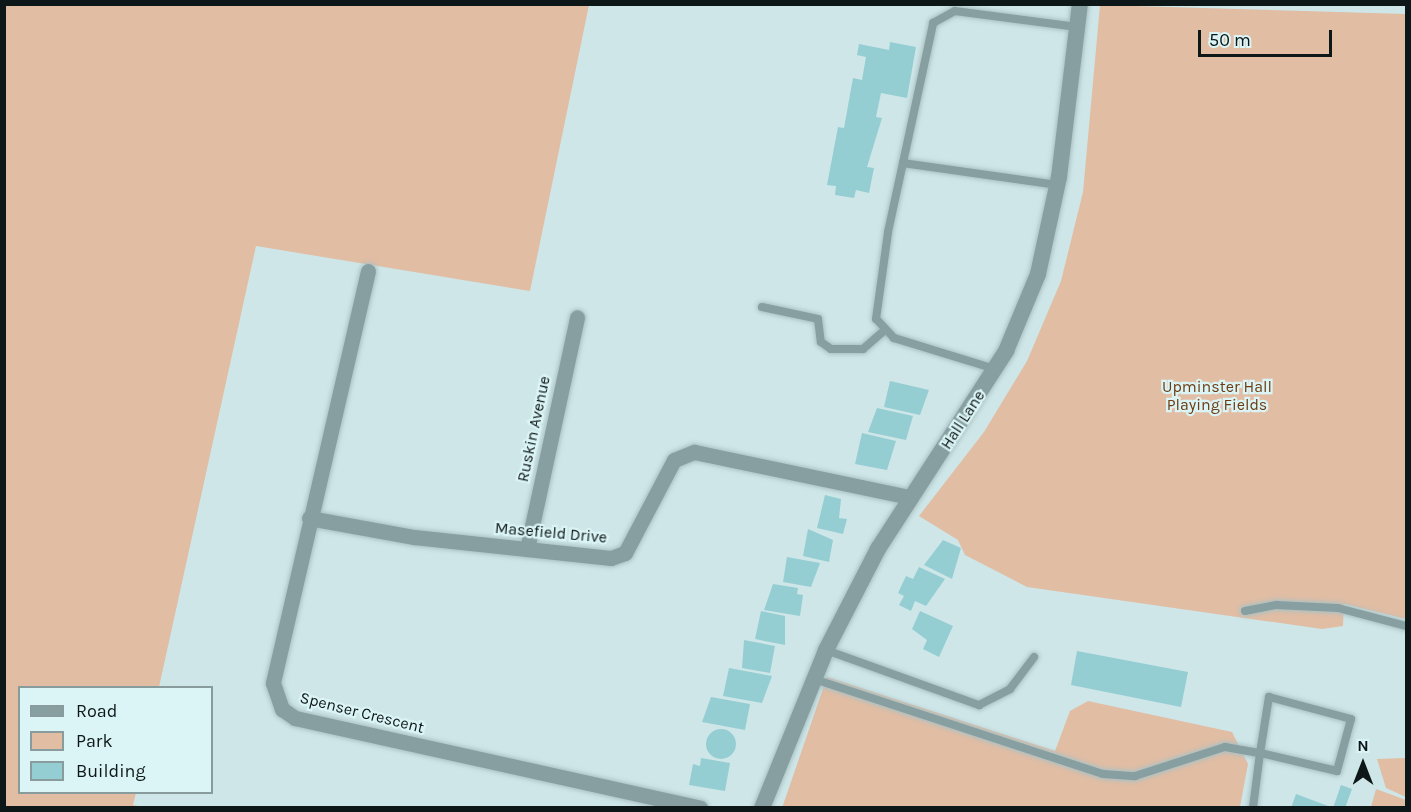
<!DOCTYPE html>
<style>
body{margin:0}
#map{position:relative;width:1411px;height:812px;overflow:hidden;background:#cee6e8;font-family:Karla,sans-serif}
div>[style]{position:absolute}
.green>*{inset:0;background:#e1bda4}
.building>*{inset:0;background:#94ced3}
.round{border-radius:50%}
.roads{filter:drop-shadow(0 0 2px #abc1c3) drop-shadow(0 0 2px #abc1c3)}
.service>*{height:8px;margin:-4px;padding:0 4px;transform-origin:4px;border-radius:4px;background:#879fa1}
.minor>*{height:15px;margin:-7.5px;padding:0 7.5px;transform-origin:7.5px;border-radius:7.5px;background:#879fa1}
.tertiary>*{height:16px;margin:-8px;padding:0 8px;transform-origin:8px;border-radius:8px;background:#879fa1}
span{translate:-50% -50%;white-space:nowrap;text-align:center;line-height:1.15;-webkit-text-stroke:4.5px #dbf4f6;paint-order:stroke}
.park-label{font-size:16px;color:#6e3c10}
.street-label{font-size:16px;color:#0e1718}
.frame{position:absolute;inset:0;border:6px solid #0e1718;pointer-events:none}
.legend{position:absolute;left:18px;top:686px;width:195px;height:108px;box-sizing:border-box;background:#dbf4f6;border:2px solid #899c9d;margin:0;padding:8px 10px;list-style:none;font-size:18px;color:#0e1718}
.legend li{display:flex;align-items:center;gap:12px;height:30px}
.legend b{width:30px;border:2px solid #899c9d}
.north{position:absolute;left:1333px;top:734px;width:60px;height:60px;-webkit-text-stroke:4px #dbf4f6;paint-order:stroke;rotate:0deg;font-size:16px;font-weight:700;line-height:24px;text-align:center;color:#0e1718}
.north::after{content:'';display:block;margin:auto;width:21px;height:27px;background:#0e1718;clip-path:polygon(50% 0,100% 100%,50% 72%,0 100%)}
.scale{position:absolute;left:1198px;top:30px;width:134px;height:27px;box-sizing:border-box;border:3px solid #0e1718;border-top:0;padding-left:8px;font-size:18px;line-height:21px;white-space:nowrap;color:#0e1718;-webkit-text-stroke:4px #dbf4f6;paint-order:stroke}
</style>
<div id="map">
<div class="green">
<div style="clip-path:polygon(5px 5px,589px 5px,530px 291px,256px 246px,159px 687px,20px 688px,20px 792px,136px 793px,133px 805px,143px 807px,5px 807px)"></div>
<div style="clip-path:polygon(1100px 5px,1406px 14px,1406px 619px,1344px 604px,1343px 626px,1322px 629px,1027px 587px,965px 555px,958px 540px,919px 516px,984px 432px,1027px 361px,1061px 281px,1083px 192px)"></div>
<div style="clip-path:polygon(827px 677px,1055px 751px,1070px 711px,1088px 701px,1232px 732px,1248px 764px,1240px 807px,782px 808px)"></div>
<div style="clip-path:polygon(1406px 758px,1406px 797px,1386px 788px,1377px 759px)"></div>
<div style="clip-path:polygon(1376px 789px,1406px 800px,1406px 807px,1371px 807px)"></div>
</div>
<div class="building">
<div style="clip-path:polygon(890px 42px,916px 47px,907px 98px,881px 93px,876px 117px,882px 118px,867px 167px,874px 168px,869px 193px,856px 190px,854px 198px,835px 195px,836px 186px,827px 185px,838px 127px,844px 128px,853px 78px,862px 80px,866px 57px,857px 55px,859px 44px,889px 50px)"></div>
<div style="clip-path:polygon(890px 381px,929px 390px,920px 415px,884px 407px)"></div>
<div style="clip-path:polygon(877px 408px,913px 416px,906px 440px,868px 432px)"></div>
<div style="clip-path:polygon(862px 433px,896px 441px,887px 470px,855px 464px)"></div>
<div style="clip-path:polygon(825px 495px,841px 499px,839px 518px,847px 519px,843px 534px,817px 528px)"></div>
<div style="clip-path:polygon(808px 529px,833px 540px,829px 562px,803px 556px)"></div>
<div style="clip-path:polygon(943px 540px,961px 548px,952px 579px,924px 565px)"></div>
<div style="clip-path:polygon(787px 557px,820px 563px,811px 587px,783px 582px)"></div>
<div style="clip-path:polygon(919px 567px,945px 579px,926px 606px,915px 601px,911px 611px,899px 605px,904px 596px,898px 593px,906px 576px,913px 579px)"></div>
<div style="clip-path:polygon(773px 584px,798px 588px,797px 594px,803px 595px,800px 616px,764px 610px)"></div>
<div style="clip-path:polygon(761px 611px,785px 616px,785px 645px,755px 639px)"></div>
<div style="clip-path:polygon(920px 611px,953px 626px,939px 657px,923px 649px,927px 640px,912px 629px)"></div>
<div style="clip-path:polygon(744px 640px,775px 646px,770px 673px,742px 668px)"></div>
<div style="clip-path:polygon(1077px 651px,1188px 672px,1181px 707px,1071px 685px)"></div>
<div style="clip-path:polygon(729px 668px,772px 676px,762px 703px,723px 696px)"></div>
<div style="clip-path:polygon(711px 697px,750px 704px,745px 730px,702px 722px)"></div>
<div class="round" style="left:706px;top:729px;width:30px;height:30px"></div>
<div style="clip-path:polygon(701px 758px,730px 763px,725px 791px,689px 785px,693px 764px,700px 766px)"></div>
<div style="clip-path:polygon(1341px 785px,1352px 789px,1345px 808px,1333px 808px)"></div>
<div style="clip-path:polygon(1296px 794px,1331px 807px,1331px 808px,1291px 808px)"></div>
</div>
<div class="roads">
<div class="service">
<div style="left:903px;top:163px;width:156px;rotate:8.1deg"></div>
<div style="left:762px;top:307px;width:57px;rotate:12.1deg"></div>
<div style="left:818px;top:319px;width:23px;rotate:83deg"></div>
<div style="left:821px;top:342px;width:12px;rotate:35deg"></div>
<div style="left:831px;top:349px;width:32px"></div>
<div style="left:863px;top:349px;width:28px;rotate:-41deg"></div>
<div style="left:995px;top:369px;width:106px;rotate:-162.9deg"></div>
<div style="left:894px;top:338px;width:26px;rotate:-133deg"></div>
<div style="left:876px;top:319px;width:88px;rotate:-82.1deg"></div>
<div style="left:888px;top:232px;width:214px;rotate:-77.8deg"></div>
<div style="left:933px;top:23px;width:25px;rotate:-29deg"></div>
<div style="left:955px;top:11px;width:123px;rotate:7.5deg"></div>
<div style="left:1245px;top:611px;width:32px;rotate:-11deg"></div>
<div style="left:1276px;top:605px;width:62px;rotate:2.8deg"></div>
<div style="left:1338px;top:608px;width:70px;rotate:14.8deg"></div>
<div style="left:826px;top:650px;width:163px;rotate:19.8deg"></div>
<div style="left:979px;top:705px;width:35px;rotate:-27deg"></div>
<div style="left:1010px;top:689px;width:40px;rotate:-53deg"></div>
<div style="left:814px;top:679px;width:304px;rotate:18.2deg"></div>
<div style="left:1103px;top:774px;width:32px;rotate:4deg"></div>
<div style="left:1135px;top:776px;width:95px;rotate:-17.9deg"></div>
<div style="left:1225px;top:747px;width:36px;rotate:10deg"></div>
<div style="left:1260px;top:753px;width:55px;rotate:97.3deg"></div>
<div style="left:1269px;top:697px;width:85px;rotate:15deg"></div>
<div style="left:1351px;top:719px;width:54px;rotate:105.1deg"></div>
<div style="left:1337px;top:771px;width:79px;rotate:-166.8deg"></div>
<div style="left:1260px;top:753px;width:57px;rotate:-80.9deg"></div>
</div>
<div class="minor">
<div style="left:368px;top:271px;width:423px;rotate:103deg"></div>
<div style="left:273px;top:683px;width:28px;rotate:71deg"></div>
<div style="left:282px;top:709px;width:16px;rotate:35deg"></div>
<div style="left:295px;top:718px;width:415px;rotate:12.5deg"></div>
<div style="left:309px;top:518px;width:107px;rotate:10.3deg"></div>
<div style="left:414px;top:537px;width:198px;rotate:6.1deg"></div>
<div style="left:611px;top:558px;width:15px;rotate:-20deg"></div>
<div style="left:625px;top:553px;width:105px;rotate:-62.2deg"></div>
<div style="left:674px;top:460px;width:22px;rotate:-22deg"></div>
<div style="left:694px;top:452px;width:221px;rotate:11.8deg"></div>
<div style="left:527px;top:549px;width:237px;rotate:-77.8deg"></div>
</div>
<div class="tertiary">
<div style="left:762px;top:808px;width:170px;rotate:-67.9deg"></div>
<div style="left:826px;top:650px;width:114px;rotate:-62.8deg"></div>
<div style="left:878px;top:549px;width:236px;rotate:-57.1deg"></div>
<div style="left:1006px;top:351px;width:83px;rotate:-67.4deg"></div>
<div style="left:1038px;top:274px;width:99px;rotate:-77.8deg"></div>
<div style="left:1059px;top:177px;width:174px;rotate:-83.1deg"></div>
</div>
</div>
<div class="park-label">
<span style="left:1217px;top:396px">Upminster Hall<br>Playing Fields</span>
</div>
<div class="street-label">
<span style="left:963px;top:420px;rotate:-57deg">Hall Lane</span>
<span style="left:534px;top:429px;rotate:-78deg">Ruskin Avenue</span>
<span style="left:551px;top:533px;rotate:5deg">Masefield Drive</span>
<span style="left:362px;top:713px;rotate:14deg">Spenser Crescent</span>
</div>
<div class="frame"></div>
<ul class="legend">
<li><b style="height:8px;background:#879fa1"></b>Road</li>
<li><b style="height:16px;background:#e1bda4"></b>Park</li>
<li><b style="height:16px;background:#94ced3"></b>Building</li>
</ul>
<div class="north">N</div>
<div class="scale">50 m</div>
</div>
